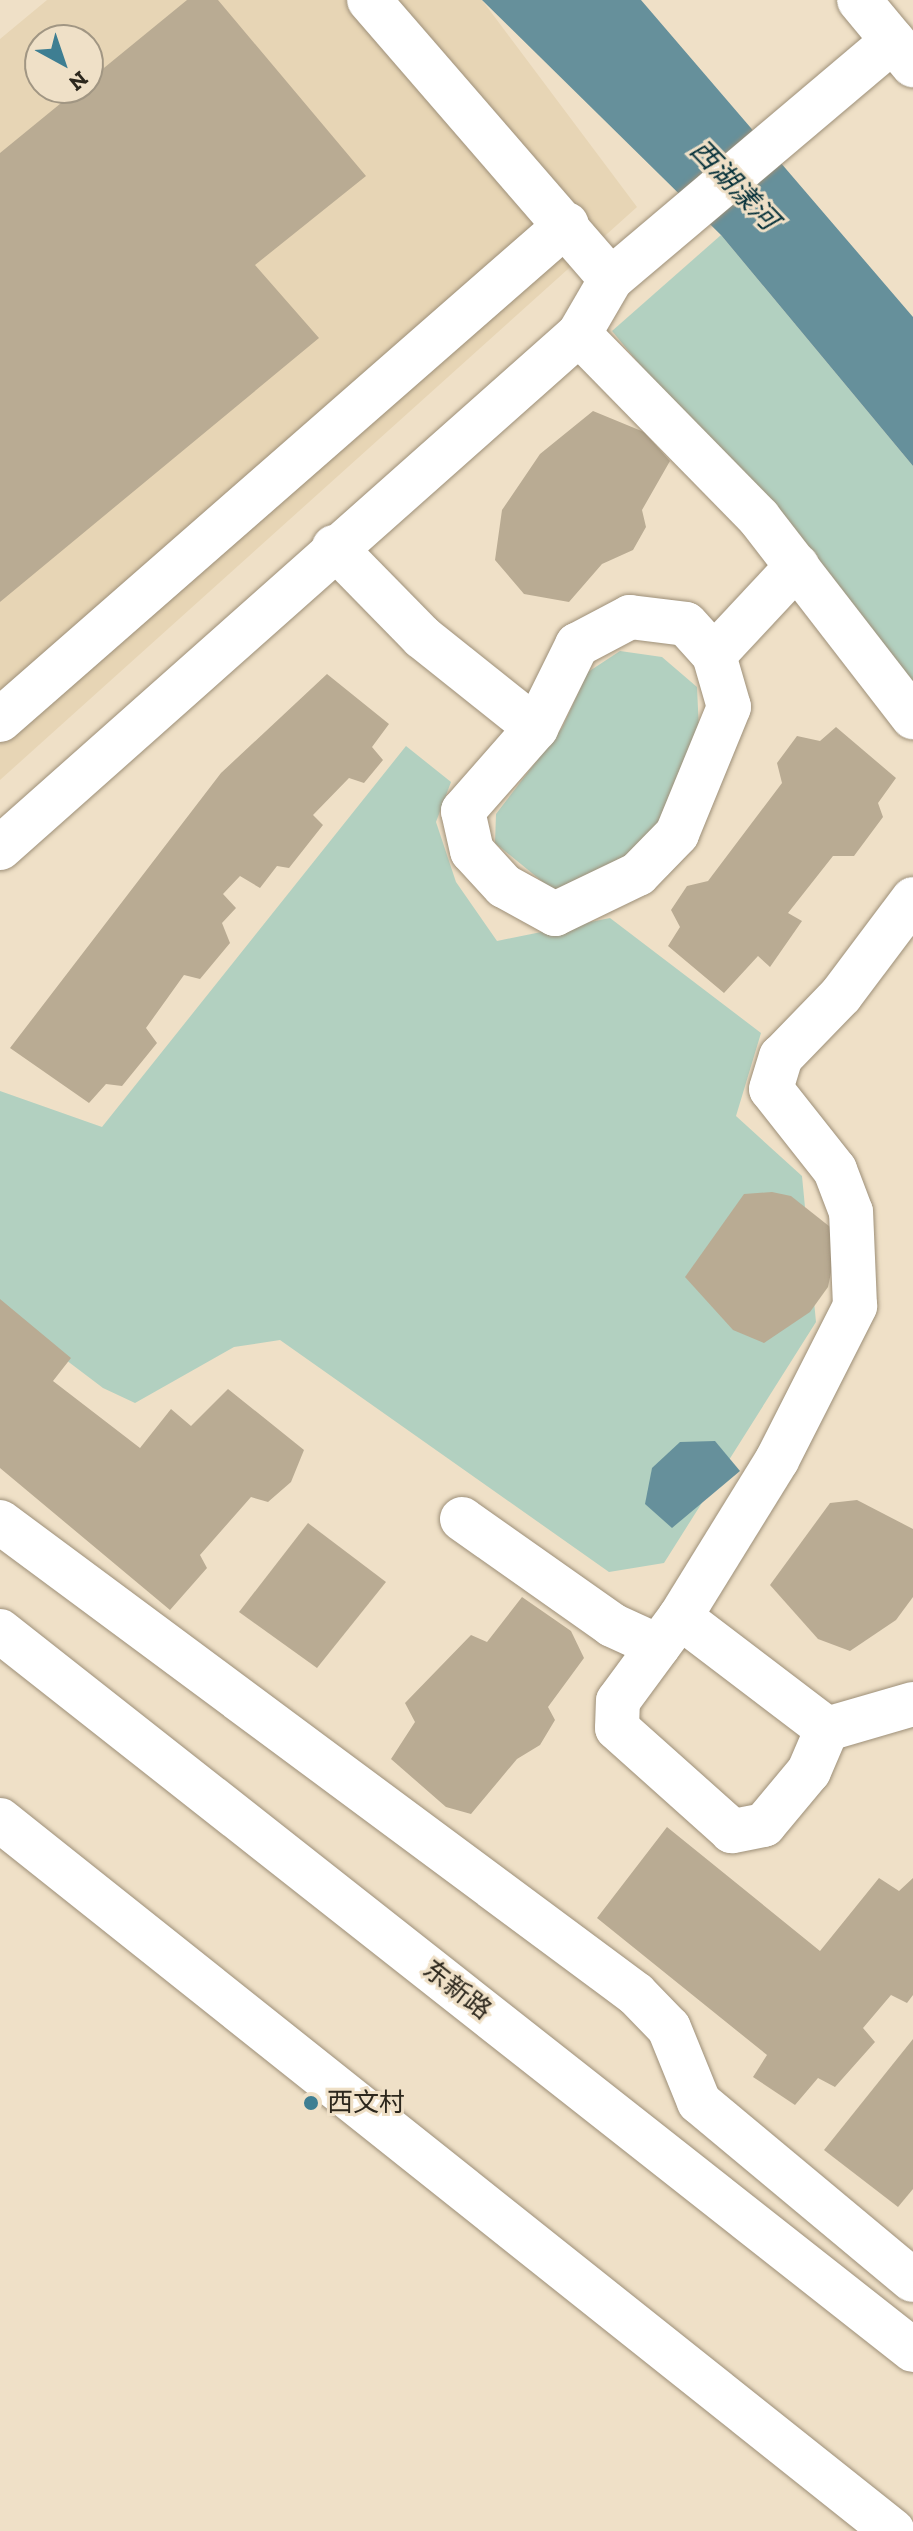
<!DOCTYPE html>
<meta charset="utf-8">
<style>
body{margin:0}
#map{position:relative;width:913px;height:2531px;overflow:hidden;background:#efe0c7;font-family:"Zilla Slab","Noto Sans SC",serif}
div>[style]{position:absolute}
.built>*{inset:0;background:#e7d5b5}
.green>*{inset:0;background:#b2d0c0}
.water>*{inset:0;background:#66909b}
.building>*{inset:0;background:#b9ab93}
.roads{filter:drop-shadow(0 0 2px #9d8f78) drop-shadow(0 0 2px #9d8f78)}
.minor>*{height:44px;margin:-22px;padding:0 22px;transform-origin:22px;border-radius:22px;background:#fff}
.major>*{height:44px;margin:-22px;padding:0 22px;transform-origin:22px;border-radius:22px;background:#fff}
.dots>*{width:22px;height:22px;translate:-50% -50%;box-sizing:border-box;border:4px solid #efe0c7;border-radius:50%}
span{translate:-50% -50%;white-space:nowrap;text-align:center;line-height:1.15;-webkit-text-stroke:6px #efe0c7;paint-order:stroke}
.street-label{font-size:26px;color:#2c271d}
.poi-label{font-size:26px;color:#2c271d}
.left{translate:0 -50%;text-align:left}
.water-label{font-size:28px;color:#053039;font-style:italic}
.north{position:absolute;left:24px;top:24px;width:80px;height:80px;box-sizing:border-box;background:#efe0c7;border:2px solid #a19683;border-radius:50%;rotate:140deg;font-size:22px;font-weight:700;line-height:32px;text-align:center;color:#2c271d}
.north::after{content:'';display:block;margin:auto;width:28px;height:36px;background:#3e7e92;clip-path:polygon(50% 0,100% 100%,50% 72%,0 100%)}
</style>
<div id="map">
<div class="built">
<div style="clip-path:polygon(evenodd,47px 0,482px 0,637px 207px,0 780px,0 39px,47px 0,40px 40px,88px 40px,88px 88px,40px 88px,40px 40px)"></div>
</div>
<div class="green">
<div style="clip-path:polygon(721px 235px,913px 466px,913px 696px,612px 331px)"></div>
<div style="clip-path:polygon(620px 651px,662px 657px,697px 687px,699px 731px,675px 794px,637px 858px,560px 896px,495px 843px,496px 814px,562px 728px,588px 672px)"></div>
<div style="clip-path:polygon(406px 746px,451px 782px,436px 822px,456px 882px,497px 941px,610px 918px,761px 1033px,736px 1116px,802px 1176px,816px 1322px,664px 1563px,609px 1572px,280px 1340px,234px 1347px,135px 1403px,103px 1388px,0 1310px,0 1091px,102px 1127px)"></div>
</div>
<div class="water">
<div style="clip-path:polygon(482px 0,641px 0,913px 317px,913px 466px,721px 235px)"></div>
<div style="clip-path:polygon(715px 1441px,740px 1471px,672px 1528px,645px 1504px,652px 1468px,680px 1442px)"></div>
</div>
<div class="building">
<div style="clip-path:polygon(187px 0,218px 0,366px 176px,255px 265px,319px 338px,0 602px,0 153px)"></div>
<div style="clip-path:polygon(593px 411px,644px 432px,670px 461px,642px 510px,646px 527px,633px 550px,602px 564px,569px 602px,524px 594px,495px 560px,502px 510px,540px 454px)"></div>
<div style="clip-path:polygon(327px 674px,389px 724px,372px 747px,383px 760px,364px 783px,349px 778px,313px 815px,323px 825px,289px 868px,277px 866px,260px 888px,240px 876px,223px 894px,236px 908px,222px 923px,230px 943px,200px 979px,184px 975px,146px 1028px,157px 1043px,122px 1086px,106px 1084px,89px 1103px,10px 1048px,221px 773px)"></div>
<div style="clip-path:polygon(836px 727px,896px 778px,878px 803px,883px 817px,854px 856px,833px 856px,788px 913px,802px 921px,770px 967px,758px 956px,724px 993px,668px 946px,680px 927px,671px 910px,687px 886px,708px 881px,782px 783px,777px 763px,797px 736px,820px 741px)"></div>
<div style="clip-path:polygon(772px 1192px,791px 1196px,839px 1234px,828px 1287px,810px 1312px,764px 1343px,733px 1330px,685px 1277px,744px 1194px)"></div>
<div style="clip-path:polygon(0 1299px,71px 1358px,53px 1381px,140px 1448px,171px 1409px,191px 1426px,228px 1389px,304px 1450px,291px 1482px,268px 1502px,251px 1497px,200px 1555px,207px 1568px,170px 1610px,0 1468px)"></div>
<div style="clip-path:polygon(857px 1500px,913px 1529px,913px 1597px,896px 1620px,850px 1651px,818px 1639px,770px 1585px,830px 1503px)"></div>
<div style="clip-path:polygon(308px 1523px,386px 1582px,317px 1668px,239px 1612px)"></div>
<div style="clip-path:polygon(522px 1597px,571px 1631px,584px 1658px,548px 1707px,555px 1720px,540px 1745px,517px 1759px,471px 1814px,446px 1807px,391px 1759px,415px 1722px,405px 1703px,471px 1635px,487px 1642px)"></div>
<div style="clip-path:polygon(667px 1827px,820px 1951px,879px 1878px,899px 1891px,913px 1878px,913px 1995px,907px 2003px,891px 1995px,863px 2028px,875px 2042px,835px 2087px,818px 2078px,795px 2105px,753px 2077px,767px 2055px,597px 1918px)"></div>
<div style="clip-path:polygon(913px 2039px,913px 2189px,898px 2207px,824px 2150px)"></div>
</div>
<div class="roads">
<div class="minor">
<div style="left:369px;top:0;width:369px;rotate:49.1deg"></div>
<div style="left:859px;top:0;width:85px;rotate:50.3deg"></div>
<div style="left:579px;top:334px;width:257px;rotate:45.6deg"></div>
<div style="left:759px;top:518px;width:252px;rotate:52.3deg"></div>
<div style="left:334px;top:547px;width:126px;rotate:45.6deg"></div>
<div style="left:422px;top:637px;width:146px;rotate:38.6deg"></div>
<div style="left:630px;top:617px;width:56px;rotate:7.1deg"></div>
<div style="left:686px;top:624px;width:42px;rotate:47.9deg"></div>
<div style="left:714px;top:655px;width:54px;rotate:73.9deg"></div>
<div style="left:729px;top:707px;width:137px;rotate:112.3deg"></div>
<div style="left:677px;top:834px;width:56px;rotate:134.3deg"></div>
<div style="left:638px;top:874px;width:92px;rotate:154.3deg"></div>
<div style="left:555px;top:914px;width:58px;rotate:-151.2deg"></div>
<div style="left:504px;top:886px;width:47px;rotate:-132.4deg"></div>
<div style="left:472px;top:851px;width:41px;rotate:-102.7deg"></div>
<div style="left:463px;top:811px;width:111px;rotate:-48.7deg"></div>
<div style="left:536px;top:728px;width:93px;rotate:-63.7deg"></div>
<div style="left:577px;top:645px;width:60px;rotate:-27.8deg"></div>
<div style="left:714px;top:655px;width:122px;rotate:-47deg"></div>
<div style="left:0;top:720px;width:753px;rotate:-41.18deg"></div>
<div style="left:0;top:848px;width:774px;rotate:-41.6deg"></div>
<div style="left:579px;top:334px;width:64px;rotate:-59.8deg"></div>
<div style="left:611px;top:279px;width:369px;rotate:-40.2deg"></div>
<div style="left:462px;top:1519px;width:184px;rotate:35.2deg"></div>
<div style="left:612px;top:1625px;width:51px;rotate:24.5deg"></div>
<div style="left:0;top:1522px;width:792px;rotate:36.58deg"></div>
<div style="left:636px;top:1994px;width:47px;rotate:45.9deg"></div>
<div style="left:669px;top:2028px;width:80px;rotate:67.9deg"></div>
<div style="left:699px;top:2102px;width:278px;rotate:39.8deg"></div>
<div style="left:680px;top:1617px;width:185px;rotate:37.3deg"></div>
<div style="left:827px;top:1729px;width:90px;rotate:-16.2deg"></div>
<div style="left:827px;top:1729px;width:46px;rotate:113.2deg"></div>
<div style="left:809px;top:1771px;width:70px;rotate:129.8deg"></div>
<div style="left:764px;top:1825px;width:33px;rotate:169deg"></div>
<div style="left:732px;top:1831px;width:154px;rotate:-138.2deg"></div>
<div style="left:617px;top:1728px;width:27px;rotate:-88deg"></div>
<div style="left:618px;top:1701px;width:104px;rotate:-53.6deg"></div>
<div style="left:680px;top:1617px;width:185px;rotate:-58.3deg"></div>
<div style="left:777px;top:1460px;width:173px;rotate:-63.1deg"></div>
<div style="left:855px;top:1306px;width:94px;rotate:-92.4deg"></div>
<div style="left:851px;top:1212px;width:45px;rotate:-110.9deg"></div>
<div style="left:835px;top:1170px;width:103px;rotate:-128.3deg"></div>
<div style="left:771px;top:1089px;width:34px;rotate:-73deg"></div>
<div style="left:781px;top:1057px;width:86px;rotate:-45.9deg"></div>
<div style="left:841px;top:995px;width:120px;rotate:-53.1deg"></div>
</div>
<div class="major">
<div style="left:0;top:1631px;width:1162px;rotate:38.22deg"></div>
<div style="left:0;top:1820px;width:1141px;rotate:38.53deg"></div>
</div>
</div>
<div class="dots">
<div style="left:311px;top:2103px;background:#3e7e92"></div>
</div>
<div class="street-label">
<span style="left:457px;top:1990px;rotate:38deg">东新路</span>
</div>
<div class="poi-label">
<span class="left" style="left:327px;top:2103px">西文村</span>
</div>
<div class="water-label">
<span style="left:734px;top:185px;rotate:46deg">西湖漾河</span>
</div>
<div class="north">N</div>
</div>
